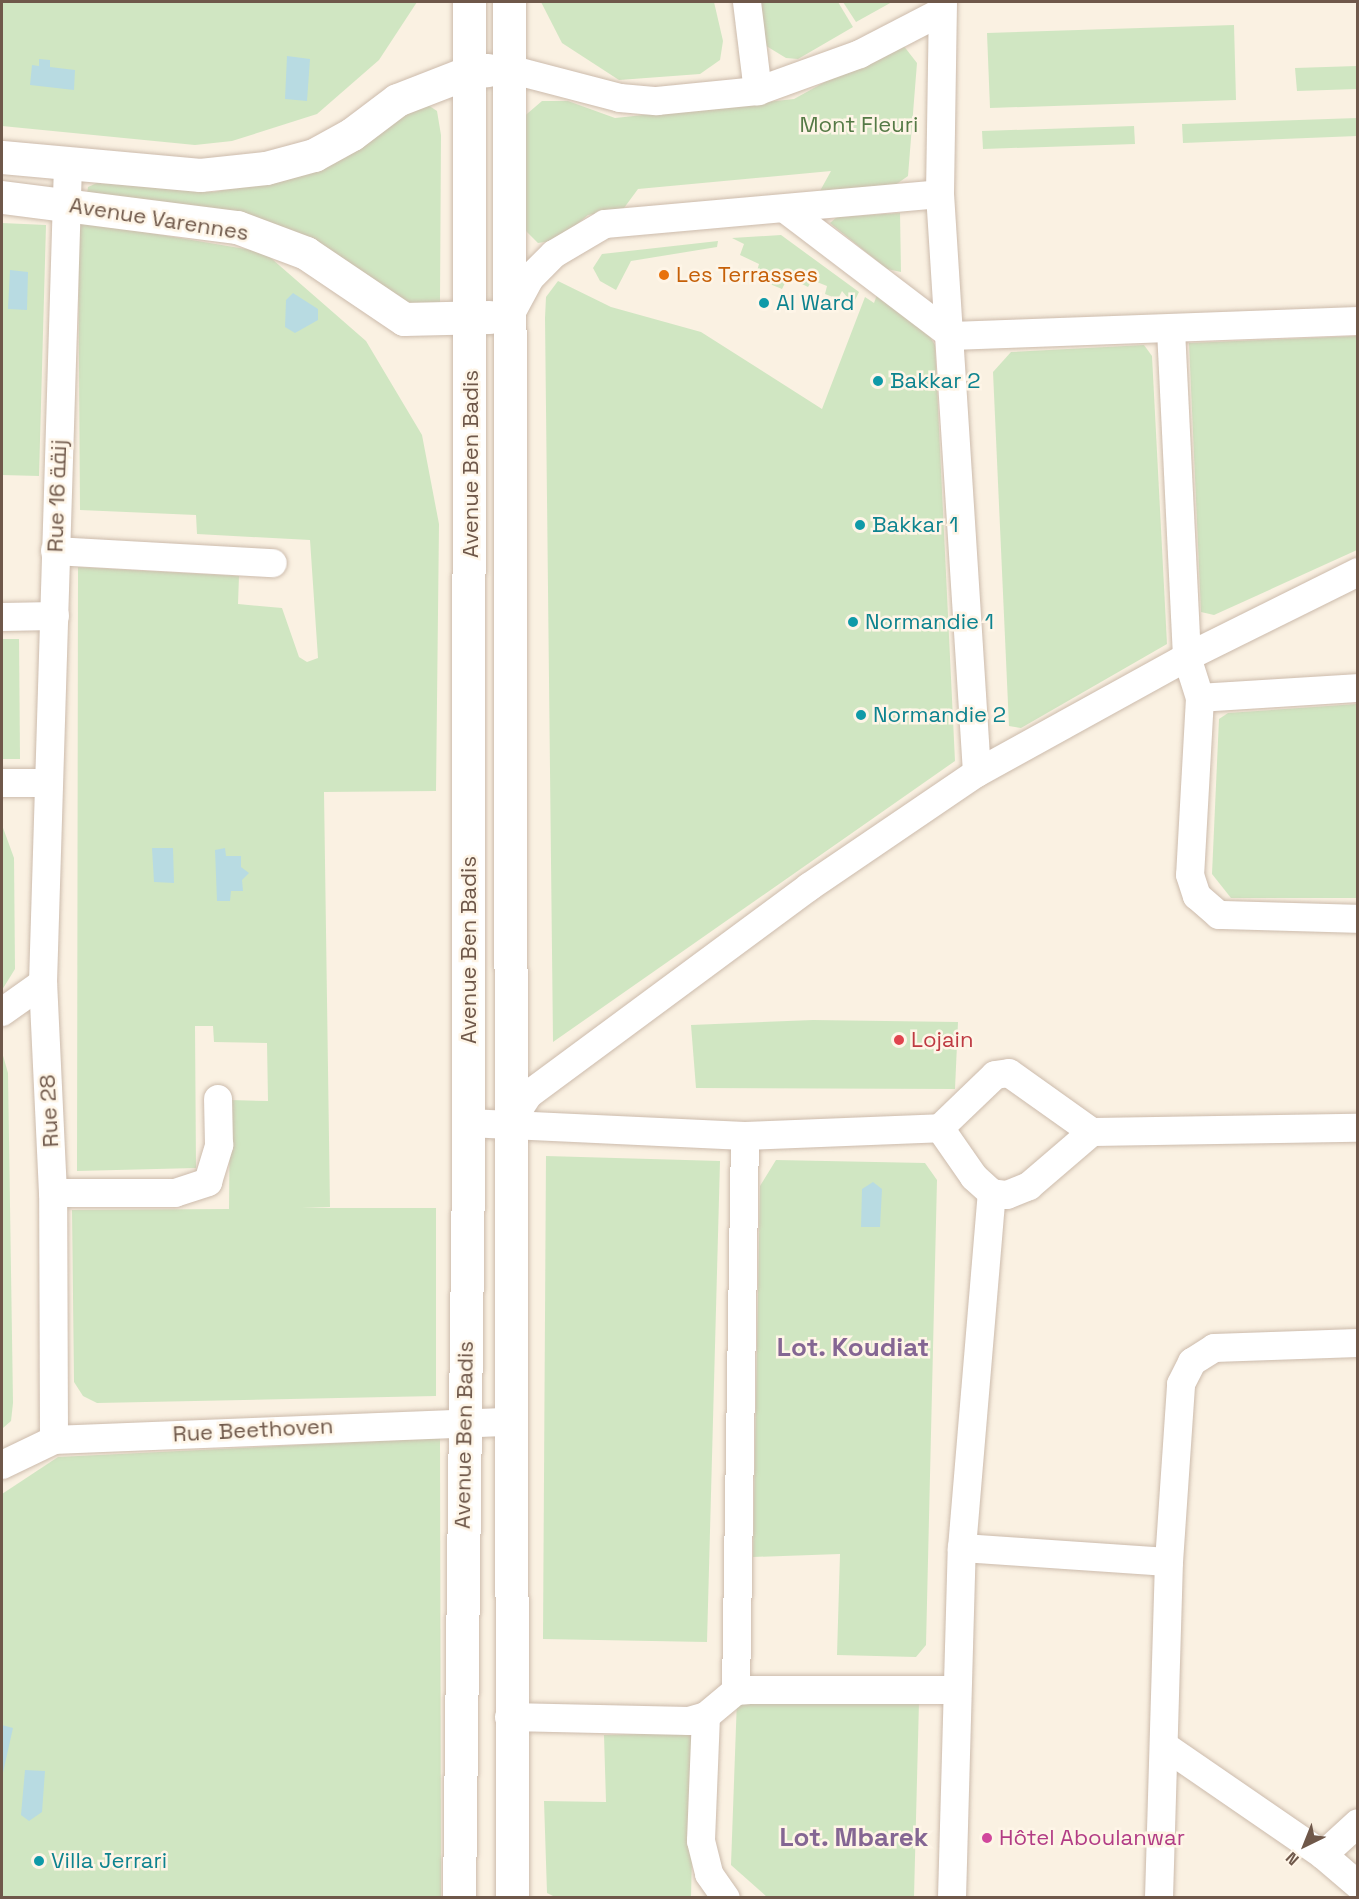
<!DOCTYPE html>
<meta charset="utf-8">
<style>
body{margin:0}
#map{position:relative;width:1359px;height:1899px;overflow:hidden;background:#faf1e2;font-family:"Space Grotesk",Cairo,sans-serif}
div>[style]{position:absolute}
.green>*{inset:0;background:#d0e6c2}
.water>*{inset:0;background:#b8dbe2}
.roads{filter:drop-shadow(0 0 2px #ccbbac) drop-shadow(0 0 2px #ccbbac)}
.street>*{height:28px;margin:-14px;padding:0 14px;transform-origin:14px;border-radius:14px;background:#fff}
.secondary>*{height:33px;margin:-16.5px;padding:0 16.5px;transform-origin:16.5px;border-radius:16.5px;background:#fff}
.dots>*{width:16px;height:16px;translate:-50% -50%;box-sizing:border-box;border:3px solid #fef5e7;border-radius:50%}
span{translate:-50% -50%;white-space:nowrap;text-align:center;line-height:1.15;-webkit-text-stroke:5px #fef5e7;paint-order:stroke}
.park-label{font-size:22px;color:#557a46}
.street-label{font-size:22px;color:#6f584a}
.food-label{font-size:22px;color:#c56008}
.left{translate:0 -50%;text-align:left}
.culture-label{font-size:22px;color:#0d838f}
.health-label{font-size:22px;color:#be3a42}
.hotel-label{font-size:22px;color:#b23c85}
.quarter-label{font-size:26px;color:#846693;font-weight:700}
.frame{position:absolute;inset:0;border:3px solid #6f584a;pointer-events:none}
.north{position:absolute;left:1275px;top:1815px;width:60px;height:60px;-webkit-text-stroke:4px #fef5e7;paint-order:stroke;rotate:223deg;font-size:16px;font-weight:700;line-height:24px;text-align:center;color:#6f584a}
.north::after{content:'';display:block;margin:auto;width:21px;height:27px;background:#6f584a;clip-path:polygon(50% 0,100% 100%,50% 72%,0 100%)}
</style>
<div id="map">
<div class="green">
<div style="clip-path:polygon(2px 2px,417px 2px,379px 60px,317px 114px,232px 141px,195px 145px,2px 126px)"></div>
<div style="clip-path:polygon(541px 2px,714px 2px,723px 41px,720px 60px,700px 74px,619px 80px,562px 43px)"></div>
<div style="clip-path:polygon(754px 2px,838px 2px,853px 27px,798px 59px,786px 58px,763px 44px)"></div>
<div style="clip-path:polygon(843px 2px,892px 2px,856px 22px)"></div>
<div style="clip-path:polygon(1234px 25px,1236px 100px,990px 108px,987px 33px)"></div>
<div style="clip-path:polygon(892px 45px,903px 45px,917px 63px,908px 176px,891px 188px,820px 191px,831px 171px,638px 189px,624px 208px,588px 215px,558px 240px,538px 243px,524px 229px,521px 119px,542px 101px,568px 101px,615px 118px,794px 99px)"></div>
<div style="clip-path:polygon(1357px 66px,1357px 89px,1297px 91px,1295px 68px)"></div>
<div style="clip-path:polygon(425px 103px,437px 111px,441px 135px,440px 303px,429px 317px,349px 266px,87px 194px,88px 187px,97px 183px,214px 192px,279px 178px)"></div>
<div style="clip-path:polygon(1357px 118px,1357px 136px,1183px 143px,1182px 124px)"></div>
<div style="clip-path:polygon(1134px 126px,1135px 144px,983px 149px,982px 131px)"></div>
<div style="clip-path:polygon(900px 213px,901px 272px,887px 269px,830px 223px,837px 217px)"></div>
<div style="clip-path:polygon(78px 221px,264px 252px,366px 341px,422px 435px,439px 524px,436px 791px,324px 792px,330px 1207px,302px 1208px,436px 1208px,436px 1396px,97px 1403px,83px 1396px,74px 1382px,72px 1210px,229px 1209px,230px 1100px,268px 1101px,267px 1043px,214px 1042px,213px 1026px,195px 1026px,196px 1168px,77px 1171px,78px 567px,239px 576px,238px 604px,282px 608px,299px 657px,307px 662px,318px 658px,310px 540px,197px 534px,196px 515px,80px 510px)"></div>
<div style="clip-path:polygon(2px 223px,46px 225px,39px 476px,2px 475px)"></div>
<div style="clip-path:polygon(781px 235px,859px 292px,853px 304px,842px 291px,838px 299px,825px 294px,827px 286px,812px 280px,808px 287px,788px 277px,782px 289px,755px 278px,759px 264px,740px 255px,744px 244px,732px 238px)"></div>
<div style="clip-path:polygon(718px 241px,717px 247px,631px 261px,616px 290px,600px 281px,593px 268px,602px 254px)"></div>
<div style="clip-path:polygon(558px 281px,611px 307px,701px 332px,822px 409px,865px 297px,874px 303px,877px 295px,930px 337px,935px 345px,955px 761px,553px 1042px,545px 318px,546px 297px)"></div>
<div style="clip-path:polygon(1357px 336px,1357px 550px,1214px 615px,1201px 612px,1189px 343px)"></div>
<div style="clip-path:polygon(1144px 345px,1152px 356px,1167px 644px,1021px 728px,1009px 726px,993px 372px,1011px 352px)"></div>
<div style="clip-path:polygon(2px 639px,19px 639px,20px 759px,2px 759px)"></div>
<div style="clip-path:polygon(1357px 704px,1357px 898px,1231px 898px,1212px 874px,1219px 719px,1228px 713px)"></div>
<div style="clip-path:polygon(2px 825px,14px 858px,15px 969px,2px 990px)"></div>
<div style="clip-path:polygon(813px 1020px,958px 1022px,955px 1089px,696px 1088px,691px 1025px)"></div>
<div style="clip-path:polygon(2px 1052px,8px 1073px,13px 1403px,11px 1421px,3px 1428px)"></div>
<div style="clip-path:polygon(546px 1156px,720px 1161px,707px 1642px,543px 1639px)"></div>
<div style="clip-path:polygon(776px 1160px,925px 1163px,937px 1180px,926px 1645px,916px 1657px,837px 1655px,840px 1554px,753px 1557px,760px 1186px)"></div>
<div style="clip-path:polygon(440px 1438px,441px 1897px,2px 1898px,2px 1494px,58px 1457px)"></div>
<div style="clip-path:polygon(737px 1699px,919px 1701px,914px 1897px,767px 1897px,731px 1865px)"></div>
<div style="clip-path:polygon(695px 1733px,691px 1897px,555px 1897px,547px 1893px,544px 1801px,606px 1802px,604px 1735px)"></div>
</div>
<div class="water">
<div style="clip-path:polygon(287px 56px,310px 59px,307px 101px,285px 99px)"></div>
<div style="clip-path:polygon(39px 59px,50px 60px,50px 67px,75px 70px,74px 90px,30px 85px,32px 65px,39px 66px)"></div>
<div style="clip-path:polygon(10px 270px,28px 272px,27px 310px,8px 309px)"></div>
<div style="clip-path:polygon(293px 293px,318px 309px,318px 320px,295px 333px,285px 327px,286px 300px)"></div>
<div style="clip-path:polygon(152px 848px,173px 848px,174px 883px,154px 882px)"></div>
<div style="clip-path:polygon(225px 848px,226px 856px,241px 856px,241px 867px,249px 873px,242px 880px,243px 891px,231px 891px,230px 901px,217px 901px,215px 850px)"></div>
<div style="clip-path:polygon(873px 1182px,882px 1189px,880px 1227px,861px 1227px,862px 1189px)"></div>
<div style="clip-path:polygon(2px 1725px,13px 1728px,2px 1777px)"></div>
<div style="clip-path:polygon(25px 1770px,45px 1771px,42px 1812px,29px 1821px,21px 1815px)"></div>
</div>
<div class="roads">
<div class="street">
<div style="left:747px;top:2px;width:90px;rotate:83deg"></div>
<div style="left:943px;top:2px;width:192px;rotate:90.9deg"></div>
<div style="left:940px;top:194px;width:580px;rotate:86.34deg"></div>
<div style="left:509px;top:69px;width:115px;rotate:14.6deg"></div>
<div style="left:620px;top:98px;width:37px;rotate:5deg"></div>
<div style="left:657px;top:101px;width:101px;rotate:-5.7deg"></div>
<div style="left:758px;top:91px;width:109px;rotate:-19.9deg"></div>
<div style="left:860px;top:54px;width:91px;rotate:-27.4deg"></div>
<div style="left:788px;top:211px;width:206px;rotate:37.3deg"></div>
<div style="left:952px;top:336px;width:406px;rotate:-2.1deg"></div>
<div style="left:509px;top:317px;width:44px;rotate:-61.7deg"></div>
<div style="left:530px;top:278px;width:34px;rotate:-45deg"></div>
<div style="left:554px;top:254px;width:59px;rotate:-30.5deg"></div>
<div style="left:605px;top:224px;width:336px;rotate:-5.1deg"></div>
<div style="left:55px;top:551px;width:218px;rotate:3.2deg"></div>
<div style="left:2px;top:617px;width:53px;rotate:-1.1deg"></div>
<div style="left:1358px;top:688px;width:158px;rotate:176.4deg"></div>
<div style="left:1200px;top:698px;width:177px;rotate:93.2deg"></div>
<div style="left:1190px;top:875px;width:22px;rotate:72deg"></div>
<div style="left:1197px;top:896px;width:29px;rotate:41deg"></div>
<div style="left:1219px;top:915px;width:139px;rotate:1.6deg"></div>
<div style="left:1200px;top:698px;width:43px;rotate:-107.6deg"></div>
<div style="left:1187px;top:657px;width:191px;rotate:-26.4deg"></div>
<div style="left:2px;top:783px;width:47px"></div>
<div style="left:2px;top:1012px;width:50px;rotate:-35.3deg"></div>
<div style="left:468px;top:1123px;width:277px;rotate:2.7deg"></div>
<div style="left:745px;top:1136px;width:195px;rotate:-2.3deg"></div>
<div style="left:940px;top:1128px;width:76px;rotate:-43.9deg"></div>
<div style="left:995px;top:1075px;width:14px;rotate:-8deg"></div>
<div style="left:1009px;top:1073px;width:102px;rotate:35.4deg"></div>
<div style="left:1092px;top:1132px;width:266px;rotate:-0.9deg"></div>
<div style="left:510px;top:1123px;width:33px;rotate:-57deg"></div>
<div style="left:528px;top:1095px;width:350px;rotate:-36.5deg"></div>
<div style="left:809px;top:887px;width:203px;rotate:-34.2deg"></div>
<div style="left:977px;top:773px;width:240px;rotate:-28.9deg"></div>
<div style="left:1187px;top:657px;width:327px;rotate:-92.8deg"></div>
<div style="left:940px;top:1128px;width:60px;rotate:55.2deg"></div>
<div style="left:974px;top:1177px;width:24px;rotate:42deg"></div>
<div style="left:992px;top:1193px;width:15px;rotate:8deg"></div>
<div style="left:1007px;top:1195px;width:24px;rotate:-22deg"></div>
<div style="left:1029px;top:1186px;width:83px;rotate:-40.6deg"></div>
<div style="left:53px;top:1193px;width:122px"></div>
<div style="left:175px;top:1193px;width:35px;rotate:-18deg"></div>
<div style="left:208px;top:1182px;width:39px;rotate:-73deg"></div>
<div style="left:219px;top:1145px;width:46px;rotate:-91.2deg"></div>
<div style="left:54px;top:1440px;width:247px;rotate:-90.2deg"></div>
<div style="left:53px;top:1193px;width:210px;rotate:-92.7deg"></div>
<div style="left:43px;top:983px;width:820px;rotate:-88.25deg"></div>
<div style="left:2px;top:1465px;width:58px;rotate:-25.7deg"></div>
<div style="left:54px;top:1440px;width:455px;rotate:-2.3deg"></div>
<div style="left:962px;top:1548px;width:207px;rotate:3.9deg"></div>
<div style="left:736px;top:1691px;width:555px;rotate:-89.07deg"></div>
<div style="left:706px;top:1716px;width:125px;rotate:92.3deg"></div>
<div style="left:701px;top:1841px;width:34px;rotate:76deg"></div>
<div style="left:709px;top:1874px;width:29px;rotate:55deg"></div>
<div style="left:509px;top:1717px;width:180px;rotate:1.3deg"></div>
<div style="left:689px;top:1721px;width:18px;rotate:-16deg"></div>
<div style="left:706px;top:1716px;width:39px;rotate:-40deg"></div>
<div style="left:736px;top:1691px;width:14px;rotate:-4deg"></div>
<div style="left:750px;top:1690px;width:205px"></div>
<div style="left:1166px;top:1747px;width:191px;rotate:34.5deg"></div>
<div style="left:1323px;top:1855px;width:46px;rotate:40.6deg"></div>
<div style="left:1323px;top:1855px;width:47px;rotate:-42.4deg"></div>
<div style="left:952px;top:1898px;width:350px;rotate:-88.4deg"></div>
<div style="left:962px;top:1548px;width:356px;rotate:-85.2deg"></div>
<div style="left:1159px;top:1898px;width:336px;rotate:-88.3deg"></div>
<div style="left:1169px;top:1562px;width:178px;rotate:-86.1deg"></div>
<div style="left:1181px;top:1384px;width:25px;rotate:-63deg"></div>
<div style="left:1192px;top:1362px;width:26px;rotate:-32deg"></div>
<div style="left:1214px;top:1348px;width:144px;rotate:-2deg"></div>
</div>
<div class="secondary">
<div style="left:509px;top:2px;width:1896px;rotate:89.91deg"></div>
<div style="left:2px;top:157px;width:199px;rotate:5.2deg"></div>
<div style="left:200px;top:175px;width:66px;rotate:-6.1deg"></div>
<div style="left:266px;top:168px;width:50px;rotate:-15.2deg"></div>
<div style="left:314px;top:155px;width:43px;rotate:-28.9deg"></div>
<div style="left:352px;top:134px;width:56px;rotate:-37.1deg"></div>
<div style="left:397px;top:100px;width:77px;rotate:-21.3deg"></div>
<div style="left:469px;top:72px;width:19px;rotate:-6deg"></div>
<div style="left:2px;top:197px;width:237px;rotate:7.3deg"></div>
<div style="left:237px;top:227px;width:74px;rotate:20.6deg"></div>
<div style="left:306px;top:253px;width:118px;rotate:34deg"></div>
<div style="left:404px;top:319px;width:85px;rotate:-1.3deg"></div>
<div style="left:459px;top:1898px;width:727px;rotate:-89.29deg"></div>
<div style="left:468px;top:1171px;width:1169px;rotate:-89.95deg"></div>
</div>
</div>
<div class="dots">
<div style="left:664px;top:275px;background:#e8710a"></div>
<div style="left:764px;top:303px;background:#0f9aa8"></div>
<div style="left:878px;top:381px;background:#0f9aa8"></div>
<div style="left:860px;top:525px;background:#0f9aa8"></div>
<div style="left:853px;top:622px;background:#0f9aa8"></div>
<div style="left:861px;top:715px;background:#0f9aa8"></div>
<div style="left:899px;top:1040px;background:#e0444e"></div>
<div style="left:987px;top:1838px;background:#d1479c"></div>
<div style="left:39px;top:1861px;background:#0f9aa8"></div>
</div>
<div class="park-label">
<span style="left:859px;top:125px">Mont Fleuri</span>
</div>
<div class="street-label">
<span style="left:159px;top:219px;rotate:9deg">Avenue Varennes</span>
<span style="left:471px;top:464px;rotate:-90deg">Avenue Ben Badis</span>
<span style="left:57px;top:496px;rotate:-88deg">Rue 16 زنقة</span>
<span style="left:469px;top:950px;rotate:-90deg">Avenue Ben Badis</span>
<span style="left:49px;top:1111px;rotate:-93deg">Rue 28</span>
<span style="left:253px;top:1430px;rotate:-3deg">Rue Beethoven</span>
<span style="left:464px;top:1435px;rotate:-89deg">Avenue Ben Badis</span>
</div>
<div class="food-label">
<span class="left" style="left:676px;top:275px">Les Terrasses</span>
</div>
<div class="culture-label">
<span class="left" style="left:776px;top:303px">Al Ward</span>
<span class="left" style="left:890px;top:381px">Bakkar 2</span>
<span class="left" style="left:872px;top:525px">Bakkar 1</span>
<span class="left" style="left:865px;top:622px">Normandie 1</span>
<span class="left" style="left:873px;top:715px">Normandie 2</span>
<span class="left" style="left:51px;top:1861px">Villa Jerrari</span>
</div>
<div class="health-label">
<span class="left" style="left:911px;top:1040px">Lojain</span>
</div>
<div class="hotel-label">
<span class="left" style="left:999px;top:1838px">Hôtel Aboulanwar</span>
</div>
<div class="quarter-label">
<span style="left:853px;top:1348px">Lot. Koudiat</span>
<span style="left:854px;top:1838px">Lot. Mbarek</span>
</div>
<div class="frame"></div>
<div class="north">N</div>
</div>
